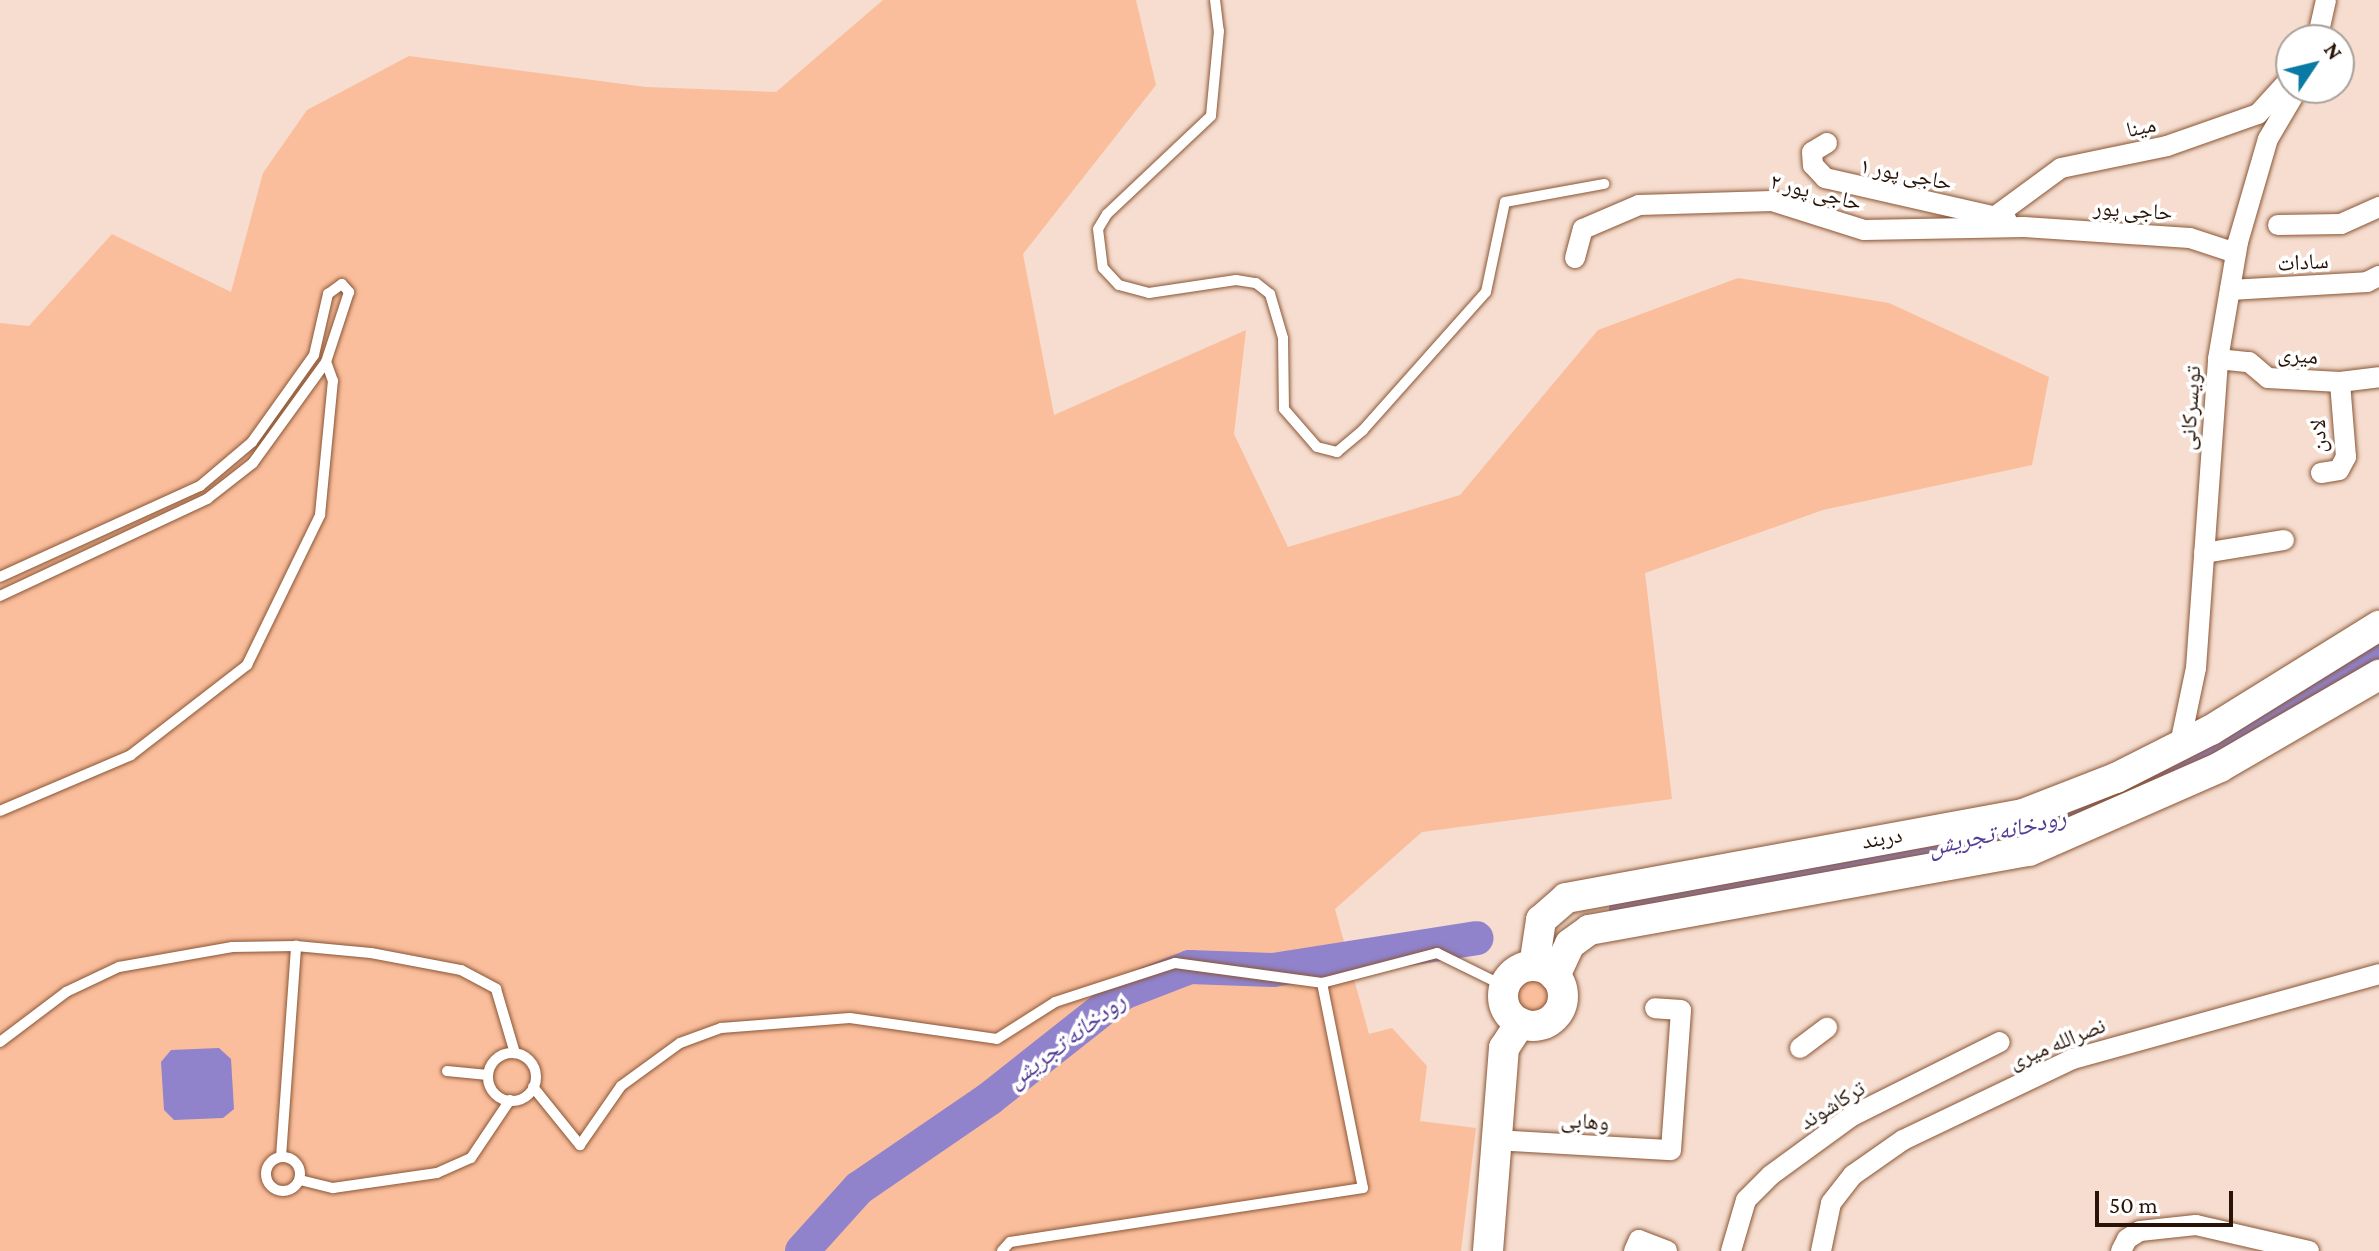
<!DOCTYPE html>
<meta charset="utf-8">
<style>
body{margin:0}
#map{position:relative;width:2379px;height:1251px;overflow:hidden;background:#f6ddcf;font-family:"Crimson Pro","Noto Naskh Arabic",serif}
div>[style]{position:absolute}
.green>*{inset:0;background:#fabe9c}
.round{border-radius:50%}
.water>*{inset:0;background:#9083cc}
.river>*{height:34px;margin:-17px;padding:0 17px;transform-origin:17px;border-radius:17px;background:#9083cc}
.roads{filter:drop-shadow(0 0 2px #8a5635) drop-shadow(0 0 2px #8a5635)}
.service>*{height:10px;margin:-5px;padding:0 5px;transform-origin:5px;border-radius:5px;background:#fff}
.service>.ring{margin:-5px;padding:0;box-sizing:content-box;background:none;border:10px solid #fff;border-radius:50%}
.minor>*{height:20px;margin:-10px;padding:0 10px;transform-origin:10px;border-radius:10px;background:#fff}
.secondary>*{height:30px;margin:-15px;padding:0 15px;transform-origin:15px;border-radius:15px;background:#fff}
.secondary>.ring{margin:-15px;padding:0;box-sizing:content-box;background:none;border:30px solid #fff;border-radius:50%}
span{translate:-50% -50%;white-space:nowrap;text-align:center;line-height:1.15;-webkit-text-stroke:7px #fff;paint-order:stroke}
.street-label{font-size:22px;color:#281306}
.water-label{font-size:24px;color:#523c94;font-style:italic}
.north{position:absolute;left:2275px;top:24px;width:80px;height:80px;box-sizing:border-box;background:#fff;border:2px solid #a9a19b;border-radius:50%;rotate:55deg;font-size:22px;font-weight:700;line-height:32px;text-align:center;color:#281306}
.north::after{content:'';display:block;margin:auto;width:28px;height:36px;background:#097aa3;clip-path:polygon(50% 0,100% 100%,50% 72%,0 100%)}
.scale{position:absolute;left:2095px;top:1191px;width:138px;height:36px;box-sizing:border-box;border:4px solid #281306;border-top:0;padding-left:10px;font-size:24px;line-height:28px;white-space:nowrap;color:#281306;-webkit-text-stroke:6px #fff;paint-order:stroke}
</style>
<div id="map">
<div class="green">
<div style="clip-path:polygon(883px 0,1136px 0,1156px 85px,1023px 254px,1054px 415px,1246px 330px,1234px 434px,1288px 547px,1460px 495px,1598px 330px,1738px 278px,1889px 303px,2049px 377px,2032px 465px,1823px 510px,1645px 573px,1672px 799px,1422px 832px,1335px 909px,1369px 1034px,1392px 1028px,1427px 1066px,1420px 1121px,1476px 1128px,1461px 1251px,0 1251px,0 323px,29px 326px,112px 234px,231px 292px,263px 173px,307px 110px,409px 56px,646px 87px,776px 92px)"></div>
<div class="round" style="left:1517px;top:979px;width:34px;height:34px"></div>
</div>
<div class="water">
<div style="clip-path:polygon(219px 1048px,231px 1059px,234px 1109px,223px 1118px,174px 1120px,164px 1110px,161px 1062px,171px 1050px)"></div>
</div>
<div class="river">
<div style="left:1626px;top:909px;width:430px;rotate:-11.3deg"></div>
<div style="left:2048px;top:825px;width:55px;rotate:-21.4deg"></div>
<div style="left:2099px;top:805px;width:219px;rotate:-25.7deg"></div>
<div style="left:2296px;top:710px;width:100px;rotate:-33.5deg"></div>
<div style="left:802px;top:1251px;width:85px;rotate:-47.9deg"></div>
<div style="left:859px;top:1188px;width:158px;rotate:-34.4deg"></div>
<div style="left:989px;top:1099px;width:171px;rotate:-38.3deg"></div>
<div style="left:1123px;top:993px;width:72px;rotate:-21.2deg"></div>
<div style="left:1190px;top:967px;width:83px;rotate:2.1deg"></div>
<div style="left:1273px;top:970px;width:206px;rotate:-8.9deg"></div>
</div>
<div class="roads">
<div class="service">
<div style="left:1215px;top:0;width:31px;rotate:83deg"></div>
<div style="left:1219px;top:31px;width:85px;rotate:95.4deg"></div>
<div style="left:1211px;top:116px;width:143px;rotate:136.7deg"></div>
<div style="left:1107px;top:214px;width:17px;rotate:121deg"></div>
<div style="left:1098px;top:229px;width:39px;rotate:83deg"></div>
<div style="left:1103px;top:268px;width:23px;rotate:47deg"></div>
<div style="left:1119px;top:285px;width:31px;rotate:15deg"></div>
<div style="left:1149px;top:293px;width:88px;rotate:-8.5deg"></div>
<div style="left:1236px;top:280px;width:20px;rotate:9deg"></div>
<div style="left:1256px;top:283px;width:18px;rotate:38deg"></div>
<div style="left:1270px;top:294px;width:46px;rotate:73.5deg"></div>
<div style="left:1283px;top:338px;width:71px;rotate:89.2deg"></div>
<div style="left:1284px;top:409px;width:50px;rotate:49deg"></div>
<div style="left:1317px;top:447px;width:21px;rotate:14deg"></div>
<div style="left:1337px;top:452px;width:34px;rotate:-40deg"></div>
<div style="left:1363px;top:430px;width:185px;rotate:-48.3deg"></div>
<div style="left:1486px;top:292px;width:92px;rotate:-78.1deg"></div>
<div style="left:1505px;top:202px;width:101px;rotate:-10.3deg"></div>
<div style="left:0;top:577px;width:220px;rotate:-24.5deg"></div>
<div style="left:200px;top:486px;width:68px;rotate:-40.2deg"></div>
<div style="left:252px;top:442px;width:107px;rotate:-54.5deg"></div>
<div style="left:314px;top:355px;width:63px;rotate:-77.1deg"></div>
<div style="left:328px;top:294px;width:17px;rotate:-36deg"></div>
<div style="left:342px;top:284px;width:11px;rotate:49deg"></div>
<div style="left:349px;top:292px;width:74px;rotate:108.2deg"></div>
<div style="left:326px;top:362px;width:125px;rotate:125.9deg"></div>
<div style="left:253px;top:463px;width:58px;rotate:142deg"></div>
<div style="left:207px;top:499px;width:229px;rotate:154.9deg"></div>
<div style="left:0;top:811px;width:142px;rotate:-23.1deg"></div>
<div style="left:131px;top:755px;width:147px;rotate:-37.8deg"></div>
<div style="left:247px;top:665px;width:167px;rotate:-64deg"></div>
<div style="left:320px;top:515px;width:135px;rotate:-84.5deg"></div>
<div style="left:333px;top:381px;width:20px;rotate:-110deg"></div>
<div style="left:1322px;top:983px;width:119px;rotate:-14.6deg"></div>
<div style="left:1437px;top:953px;width:75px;rotate:26.2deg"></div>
<div style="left:0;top:1042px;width:83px;rotate:-37.1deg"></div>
<div style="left:66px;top:992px;width:59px;rotate:-25.3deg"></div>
<div style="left:119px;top:967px;width:115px;rotate:-10deg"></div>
<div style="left:232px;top:947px;width:64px;rotate:-0.9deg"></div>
<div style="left:296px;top:946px;width:75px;rotate:5.3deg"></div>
<div style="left:371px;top:953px;width:92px;rotate:10.7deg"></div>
<div style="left:461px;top:970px;width:40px;rotate:28deg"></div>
<div style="left:496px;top:989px;width:67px;rotate:73.5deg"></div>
<div class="ring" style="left:488px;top:1053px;width:38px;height:38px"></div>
<div style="left:447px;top:1071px;width:41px;rotate:5.6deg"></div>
<div style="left:533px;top:1087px;width:75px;rotate:51deg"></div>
<div style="left:580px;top:1145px;width:72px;rotate:-55.2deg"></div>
<div style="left:621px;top:1086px;width:73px;rotate:-36.1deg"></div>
<div style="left:680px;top:1043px;width:44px;rotate:-20.1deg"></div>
<div style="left:721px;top:1028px;width:129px;rotate:-4.4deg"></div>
<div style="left:850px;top:1018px;width:148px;rotate:8.1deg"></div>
<div style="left:997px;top:1039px;width:69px;rotate:-32.5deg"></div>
<div style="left:1055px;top:1002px;width:126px;rotate:-18deg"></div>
<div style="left:1175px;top:963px;width:148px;rotate:7.7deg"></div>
<div style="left:1322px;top:983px;width:209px;rotate:78.7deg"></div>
<div style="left:1363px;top:1188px;width:357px;rotate:171.3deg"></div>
<div style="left:1010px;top:1242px;width:12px;rotate:132deg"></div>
<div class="ring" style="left:266px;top:1157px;width:24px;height:24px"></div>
<div style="left:281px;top:1157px;width:212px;rotate:-85.9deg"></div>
<div style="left:300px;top:1180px;width:34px;rotate:14deg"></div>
<div style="left:333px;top:1188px;width:105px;rotate:-8.2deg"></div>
<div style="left:437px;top:1173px;width:37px;rotate:-24deg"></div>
<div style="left:471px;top:1158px;width:70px;rotate:-56.1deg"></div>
</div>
<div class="minor">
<div style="left:2317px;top:40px;width:41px;rotate:-77.3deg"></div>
<div style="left:1827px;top:143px;width:17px;rotate:149deg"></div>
<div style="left:1812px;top:152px;width:13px;rotate:86deg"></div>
<div style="left:1813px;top:165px;width:18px;rotate:47deg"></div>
<div style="left:1825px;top:178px;width:186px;rotate:12.8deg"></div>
<div style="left:1997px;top:215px;width:79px;rotate:-36.3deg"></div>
<div style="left:2061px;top:168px;width:108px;rotate:-11.7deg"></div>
<div style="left:2167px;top:146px;width:96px;rotate:-19.4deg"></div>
<div style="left:2258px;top:114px;width:49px;rotate:-47.5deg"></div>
<div style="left:2278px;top:225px;width:63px;rotate:-0.9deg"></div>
<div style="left:2341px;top:224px;width:42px;rotate:-24.1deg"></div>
<div style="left:1575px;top:258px;width:30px;rotate:-75deg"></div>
<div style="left:1583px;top:229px;width:61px;rotate:-23.2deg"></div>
<div style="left:1639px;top:205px;width:133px;rotate:-1.7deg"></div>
<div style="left:1772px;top:201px;width:96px;rotate:17.5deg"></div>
<div style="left:1864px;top:230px;width:160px;rotate:-1.1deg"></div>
<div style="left:2024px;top:227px;width:166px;rotate:3.8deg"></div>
<div style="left:2190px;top:238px;width:48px;rotate:18.1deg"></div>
<div style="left:2230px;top:290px;width:137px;rotate:-3.3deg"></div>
<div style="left:2367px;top:282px;width:13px;rotate:-27deg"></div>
<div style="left:2218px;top:359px;width:31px;rotate:6deg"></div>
<div style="left:2249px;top:362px;width:25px;rotate:40deg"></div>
<div style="left:2268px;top:378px;width:72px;rotate:3.2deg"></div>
<div style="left:2340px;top:382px;width:39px;rotate:-7deg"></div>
<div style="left:2321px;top:473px;width:18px;rotate:-9deg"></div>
<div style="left:2339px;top:470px;width:15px;rotate:-62deg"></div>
<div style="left:2346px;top:457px;width:75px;rotate:-94.6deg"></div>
<div style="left:2204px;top:553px;width:81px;rotate:-9.2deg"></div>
<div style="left:2180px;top:744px;width:78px;rotate:-78.1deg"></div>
<div style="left:2196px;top:668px;width:310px;rotate:-85.9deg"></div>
<div style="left:2218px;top:359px;width:119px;rotate:-80.3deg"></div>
<div style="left:2238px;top:242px;width:107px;rotate:-73.8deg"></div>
<div style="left:2268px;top:139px;width:59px;rotate:-59.5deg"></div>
<div style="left:1800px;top:1048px;width:34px;rotate:-37deg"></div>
<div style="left:1496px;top:1140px;width:175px;rotate:3.3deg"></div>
<div style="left:1671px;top:1150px;width:140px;rotate:-85.9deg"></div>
<div style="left:1681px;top:1010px;width:26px;rotate:-176deg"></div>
<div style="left:1634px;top:1251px;width:12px;rotate:-66deg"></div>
<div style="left:1639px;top:1240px;width:30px;rotate:21deg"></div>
<div style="left:1731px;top:1251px;width:53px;rotate:-73.6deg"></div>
<div style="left:1746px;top:1200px;width:35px;rotate:-45deg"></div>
<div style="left:1771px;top:1175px;width:100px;rotate:-36.1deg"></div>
<div style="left:1852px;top:1116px;width:165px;rotate:-26.6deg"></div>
<div style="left:1821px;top:1251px;width:49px;rotate:-78.2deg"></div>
<div style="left:1831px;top:1203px;width:36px;rotate:-52deg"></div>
<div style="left:1853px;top:1175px;width:61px;rotate:-35deg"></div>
<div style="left:1903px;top:1140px;width:188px;rotate:-25.5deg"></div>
<div style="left:2073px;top:1059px;width:318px;rotate:-15.5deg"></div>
<div style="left:2121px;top:1251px;width:13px;rotate:-63deg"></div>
<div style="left:2127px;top:1239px;width:15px;rotate:-32deg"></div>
<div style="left:2140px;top:1231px;width:56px;rotate:-6.1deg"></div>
<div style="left:2196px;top:1225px;width:116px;rotate:13deg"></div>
</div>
<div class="secondary">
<div class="ring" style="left:1503px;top:966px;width:30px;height:30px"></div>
<div style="left:1534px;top:966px;width:47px;rotate:-81.3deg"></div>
<div style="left:1541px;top:920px;width:33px;rotate:-41deg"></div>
<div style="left:1566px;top:898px;width:465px;rotate:-10.4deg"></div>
<div style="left:2023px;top:814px;width:100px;rotate:-21.2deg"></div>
<div style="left:2116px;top:778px;width:106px;rotate:-26.8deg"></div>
<div style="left:2211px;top:730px;width:198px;rotate:-31.8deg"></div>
<div style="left:1555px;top:976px;width:35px;rotate:-65deg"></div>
<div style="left:1570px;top:944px;width:24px;rotate:-36deg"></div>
<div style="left:1589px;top:930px;width:447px;rotate:-10.2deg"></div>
<div style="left:2029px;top:851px;width:209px;rotate:-23.7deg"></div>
<div style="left:2220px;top:767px;width:184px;rotate:-30.1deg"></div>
<div style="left:1488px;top:1251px;width:204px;rotate:-85.5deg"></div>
<div style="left:1504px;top:1048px;width:30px;rotate:-57deg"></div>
</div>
</div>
<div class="street-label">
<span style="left:2141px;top:127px;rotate:-12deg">مینا</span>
<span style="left:1906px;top:174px;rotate:11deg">حاجی پور ۱</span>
<span style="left:1816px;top:192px;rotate:14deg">حاجی پور ۲</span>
<span style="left:2133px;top:210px;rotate:4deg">حاجی پور</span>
<span style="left:2303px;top:262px;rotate:-3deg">سادات</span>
<span style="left:2298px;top:355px;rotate:5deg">میری</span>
<span style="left:2190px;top:408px;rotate:-86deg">تویسرکانی</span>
<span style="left:2318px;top:436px;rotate:-91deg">لادن</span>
<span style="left:1882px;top:838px;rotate:-10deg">دربند</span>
<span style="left:2057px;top:1043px;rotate:-22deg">نصرالله میری</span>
<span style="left:1832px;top:1105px;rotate:-32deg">ترکاشوند</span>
<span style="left:1585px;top:1121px;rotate:4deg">وهابی</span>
</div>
<div class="water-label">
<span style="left:1997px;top:832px;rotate:-13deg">رودخانه تجریش</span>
<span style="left:1066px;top:1040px;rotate:-37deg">رودخانه تجریش</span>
</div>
<div class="north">N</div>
<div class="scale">50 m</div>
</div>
